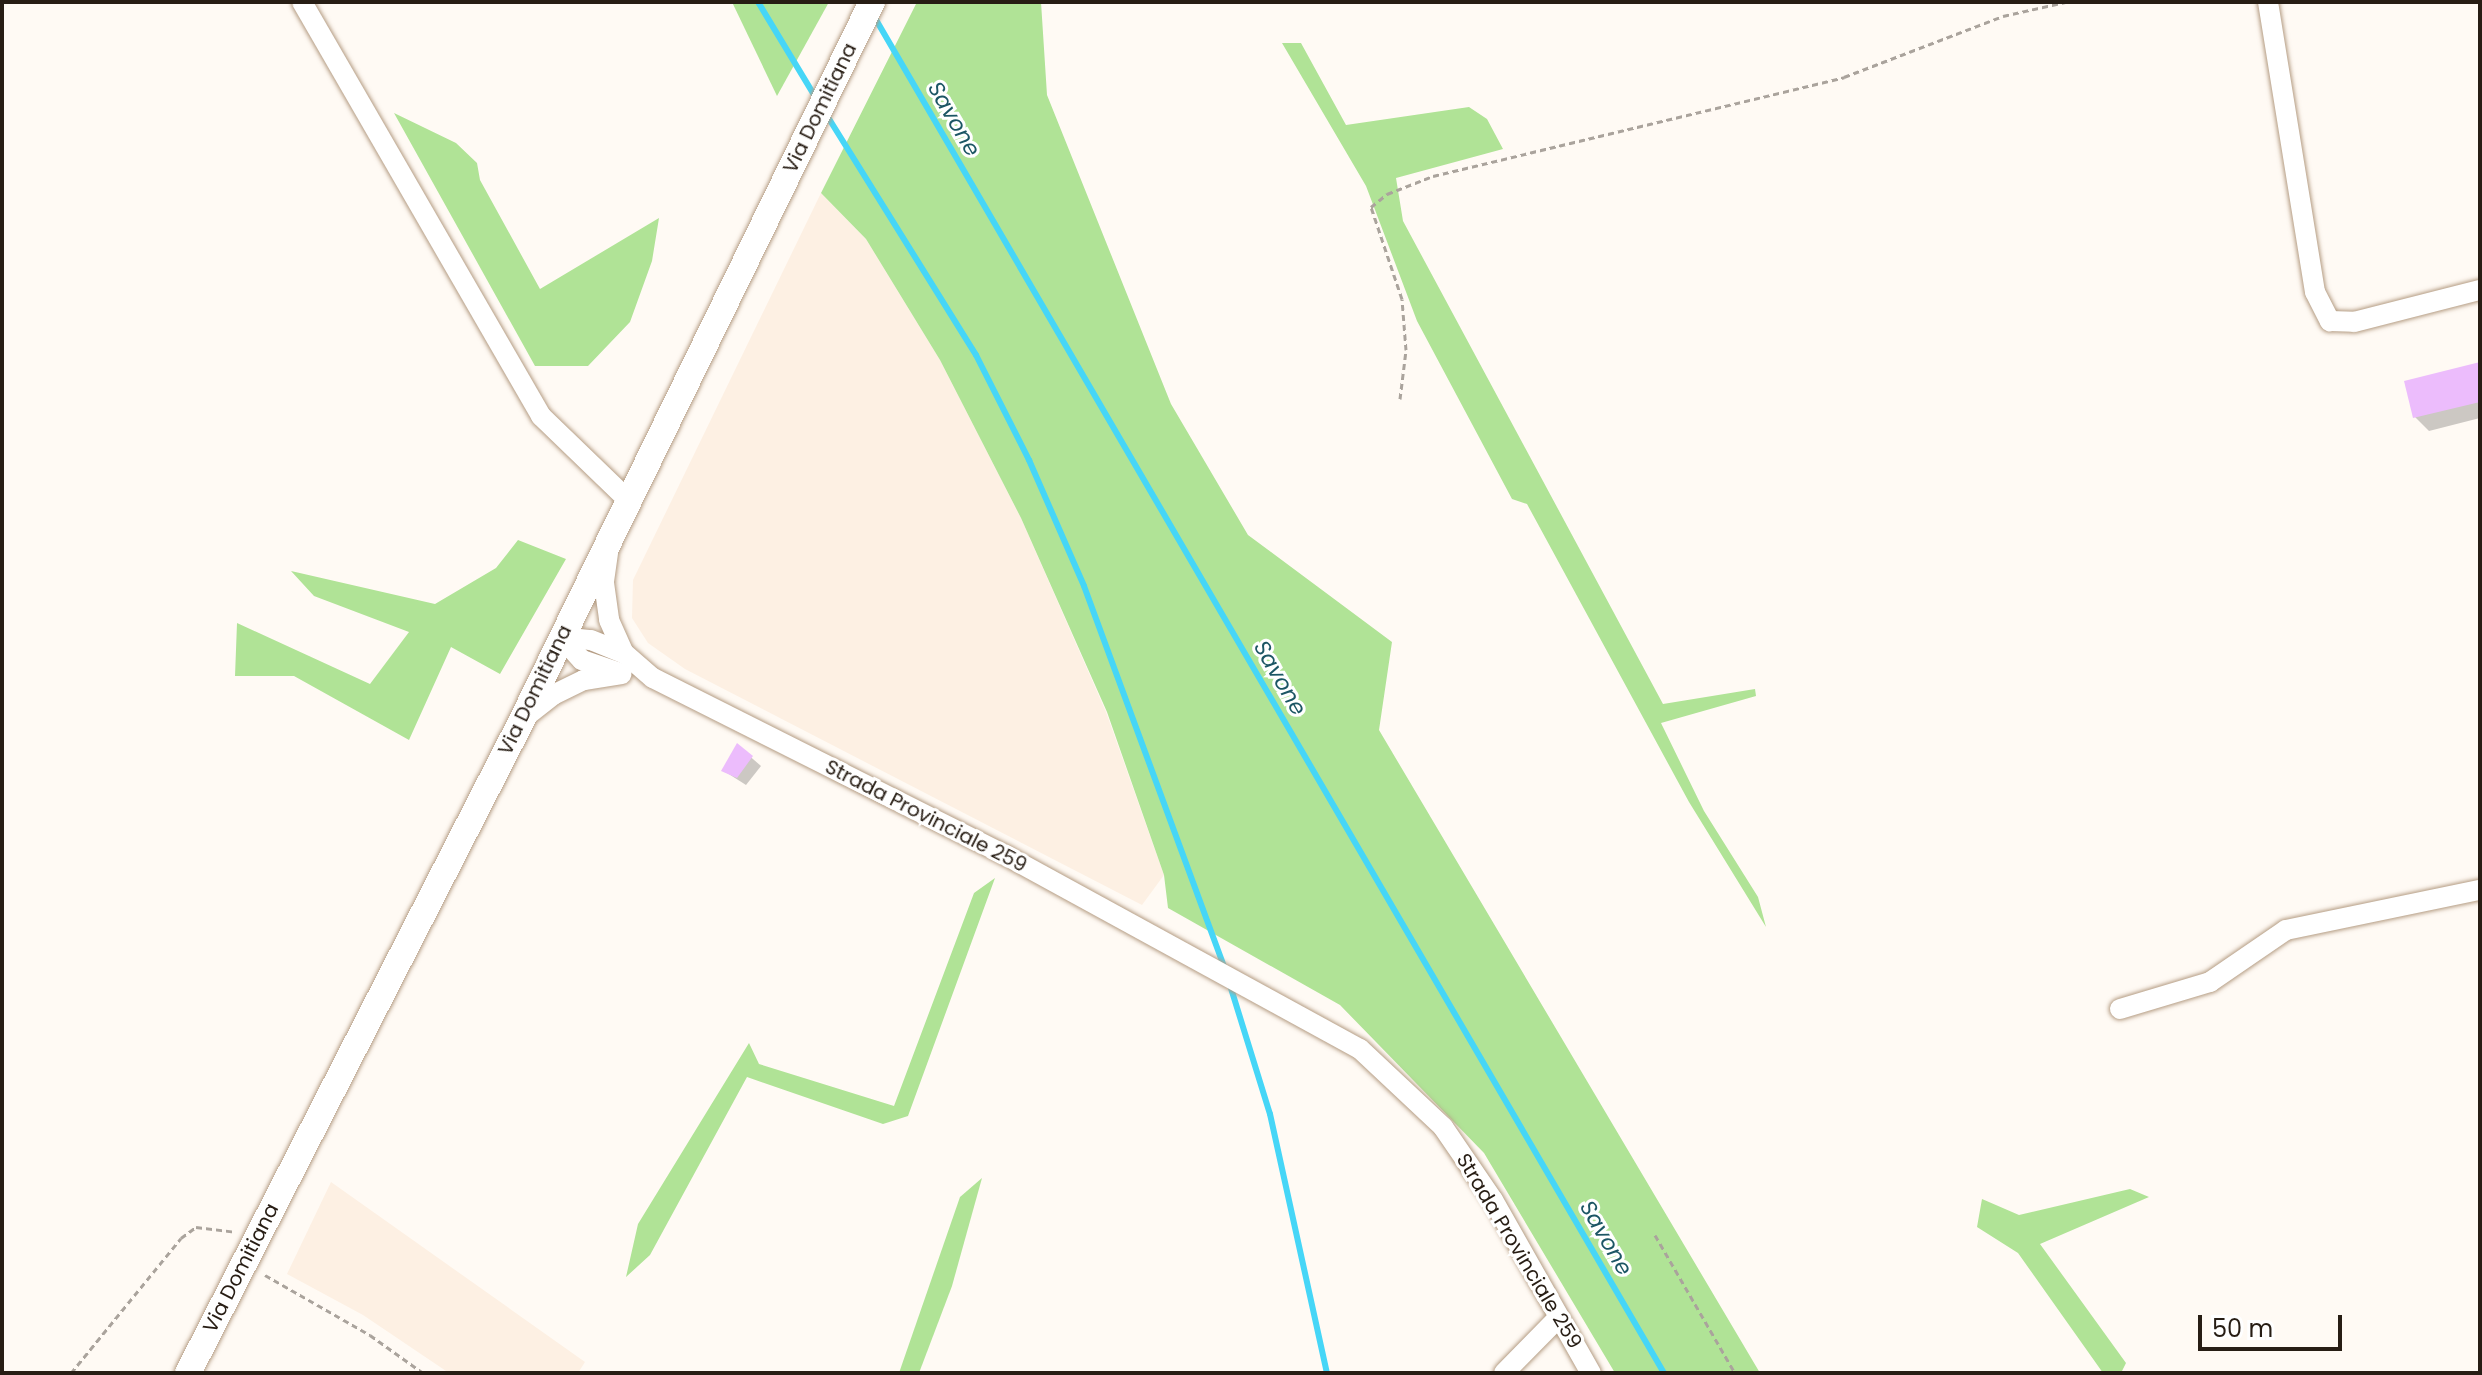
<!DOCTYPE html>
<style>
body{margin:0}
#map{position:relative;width:2482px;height:1375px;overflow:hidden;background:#fffaf4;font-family:Poppins,sans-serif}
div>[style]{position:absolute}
.built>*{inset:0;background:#fdf0e3}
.green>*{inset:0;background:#b0e396}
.shadow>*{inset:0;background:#0003}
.stream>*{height:6px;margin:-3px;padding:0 3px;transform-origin:3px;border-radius:3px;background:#46d6f7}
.building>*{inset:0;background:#ecbcfc}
.path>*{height:3px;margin-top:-1.5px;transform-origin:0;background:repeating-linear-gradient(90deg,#aaa39c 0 6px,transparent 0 10px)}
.roads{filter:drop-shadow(0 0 2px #b59d84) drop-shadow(0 0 2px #b59d84)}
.minor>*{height:20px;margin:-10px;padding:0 10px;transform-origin:10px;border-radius:10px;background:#fff}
.major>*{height:26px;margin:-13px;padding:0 13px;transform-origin:13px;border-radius:13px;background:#fff}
span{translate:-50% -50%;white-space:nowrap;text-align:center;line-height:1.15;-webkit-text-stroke:6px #fff;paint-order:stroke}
.street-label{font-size:20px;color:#271d14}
.water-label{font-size:22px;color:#1c5664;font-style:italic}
.frame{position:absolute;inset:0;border:4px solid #271d14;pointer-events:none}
.scale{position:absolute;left:2198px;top:1315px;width:144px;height:36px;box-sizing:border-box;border:4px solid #271d14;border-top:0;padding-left:10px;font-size:24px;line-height:28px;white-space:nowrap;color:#271d14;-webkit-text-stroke:6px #fff;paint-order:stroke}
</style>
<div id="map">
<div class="built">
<div style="clip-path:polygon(821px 193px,866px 239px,940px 360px,1021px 518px,1106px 712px,1164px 875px,1142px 905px,685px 669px,648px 643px,632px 618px,633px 580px)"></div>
<div style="clip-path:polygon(331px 1182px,585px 1362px,578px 1373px,449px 1373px,363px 1315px,287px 1274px)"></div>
</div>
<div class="green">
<div style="clip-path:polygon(732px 2px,829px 2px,777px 96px)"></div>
<div style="clip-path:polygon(917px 2px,1041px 2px,1047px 95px,1171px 404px,1248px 535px,1392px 642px,1379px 730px,1760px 1373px,1615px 1373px,1484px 1153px,1340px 1005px,1168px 908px,1164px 875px,1107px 712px,1021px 518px,940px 360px,866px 239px,821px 193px)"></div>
<div style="clip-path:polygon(1282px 43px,1301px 43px,1346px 125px,1469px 107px,1487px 119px,1503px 149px,1396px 178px,1403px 221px,1663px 704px,1755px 689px,1756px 696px,1661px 723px,1704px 811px,1758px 897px,1766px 927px,1689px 802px,1527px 504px,1512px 499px,1417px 321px,1366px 186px)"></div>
<div style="clip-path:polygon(394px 113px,456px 143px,477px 163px,480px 180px,540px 289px,659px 218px,652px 261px,630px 322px,588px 366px,535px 366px)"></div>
<div style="clip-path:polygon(518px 540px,566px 559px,500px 674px,451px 647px,409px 740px,294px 676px,235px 676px,237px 623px,370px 684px,409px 632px,314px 596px,291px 571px,435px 604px,496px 568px)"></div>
<div style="clip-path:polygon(995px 878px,908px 1116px,883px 1124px,747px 1077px,650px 1255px,626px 1277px,638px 1224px,749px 1043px,759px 1064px,894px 1106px,974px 893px)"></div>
<div style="clip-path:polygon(982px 1178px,952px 1286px,919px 1373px,899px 1373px,960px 1197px)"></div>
<div style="clip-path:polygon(2130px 1189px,2149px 1197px,2040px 1244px,2126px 1363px,2121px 1373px,2103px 1373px,2018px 1253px,1977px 1227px,1982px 1199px,2019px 1215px)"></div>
</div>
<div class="shadow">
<div style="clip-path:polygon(2480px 364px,2480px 418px,2429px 431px,2415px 417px)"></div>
<div style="clip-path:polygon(738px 746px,761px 766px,746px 785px,724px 771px)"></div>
</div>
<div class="stream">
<div style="left:758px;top:2px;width:112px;rotate:58.9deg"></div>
<div style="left:875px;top:18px;width:1568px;rotate:59.79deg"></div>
<div style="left:826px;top:114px;width:284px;rotate:58.1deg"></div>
<div style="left:976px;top:355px;width:118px;rotate:63.2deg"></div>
<div style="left:1029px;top:460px;width:137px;rotate:66.4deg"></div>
<div style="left:1084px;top:586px;width:406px;rotate:69.8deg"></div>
<div style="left:1230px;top:985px;width:135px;rotate:72.8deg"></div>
<div style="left:1270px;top:1114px;width:265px;rotate:77.6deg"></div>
</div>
<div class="building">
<div style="clip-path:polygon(2480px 362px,2480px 402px,2413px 418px,2404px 381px)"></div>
<div style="clip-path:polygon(737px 743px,753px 756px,737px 778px,721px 771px)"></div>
</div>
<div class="path">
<div style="left:1400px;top:399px;width:49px;rotate:-83deg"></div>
<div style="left:1406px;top:350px;width:51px;rotate:-94.5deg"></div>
<div style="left:1402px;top:299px;width:97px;rotate:-108.6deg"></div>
<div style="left:1371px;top:207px;width:21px;rotate:-39deg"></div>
<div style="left:1387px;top:194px;width:49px;rotate:-21.4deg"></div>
<div style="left:1433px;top:176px;width:423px;rotate:-13.5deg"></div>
<div style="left:1844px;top:77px;width:170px;rotate:-21deg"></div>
<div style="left:2003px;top:16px;width:64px;rotate:-12.7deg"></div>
<div style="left:1655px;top:1235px;width:160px;rotate:59.9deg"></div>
<div style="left:265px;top:1275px;width:121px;rotate:29.7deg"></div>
<div style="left:370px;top:1335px;width:65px;rotate:35.6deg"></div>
<div style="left:71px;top:1373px;width:174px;rotate:-50.8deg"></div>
<div style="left:181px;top:1238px;width:19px;rotate:-36deg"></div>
<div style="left:196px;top:1227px;width:38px;rotate:7deg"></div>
</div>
<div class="roads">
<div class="minor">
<div style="left:302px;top:2px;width:478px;rotate:60deg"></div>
<div style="left:541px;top:416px;width:121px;rotate:44deg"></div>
<div style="left:2268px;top:2px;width:294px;rotate:80.8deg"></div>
<div style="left:2315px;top:292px;width:33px;rotate:63deg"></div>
<div style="left:2330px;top:321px;width:24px;rotate:2deg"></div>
<div style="left:2354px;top:322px;width:130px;rotate:-14.3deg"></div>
<div style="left:608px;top:553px;width:30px;rotate:98deg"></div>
<div style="left:604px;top:583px;width:37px;rotate:82deg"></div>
<div style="left:609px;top:620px;width:36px;rotate:66deg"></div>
<div style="left:561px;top:637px;width:30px;rotate:6deg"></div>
<div style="left:591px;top:640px;width:35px;rotate:22deg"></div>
<div style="left:624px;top:653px;width:38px;rotate:41deg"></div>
<div style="left:653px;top:678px;width:396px;rotate:26.7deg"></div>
<div style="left:1007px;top:856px;width:402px;rotate:28.7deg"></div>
<div style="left:1360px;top:1049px;width:114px;rotate:43.2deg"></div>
<div style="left:1443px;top:1127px;width:88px;rotate:55.6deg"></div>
<div style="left:1493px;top:1200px;width:199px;rotate:60.5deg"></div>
<div style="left:561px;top:637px;width:31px;rotate:48deg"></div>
<div style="left:582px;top:660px;width:37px;rotate:19deg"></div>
<div style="left:525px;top:717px;width:36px;rotate:-38deg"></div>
<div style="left:553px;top:695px;width:34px;rotate:-26deg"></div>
<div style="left:584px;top:680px;width:38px;rotate:-9deg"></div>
<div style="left:2120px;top:1009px;width:94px;rotate:-16.7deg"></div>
<div style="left:2210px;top:982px;width:92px;rotate:-34.4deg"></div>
<div style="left:2286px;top:930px;width:198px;rotate:-11.7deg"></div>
<div style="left:1504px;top:1373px;width:78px;rotate:-45.5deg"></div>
</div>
<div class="major">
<div style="left:188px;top:1373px;width:733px;rotate:-62.91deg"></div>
<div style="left:522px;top:720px;width:799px;rotate:-64.01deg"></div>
</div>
</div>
<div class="street-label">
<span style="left:820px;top:108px;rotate:-64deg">Via Domitiana</span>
<span style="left:535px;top:690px;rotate:-64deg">Via Domitiana</span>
<span style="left:926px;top:816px;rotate:27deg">Strada Provinciale 259</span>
<span style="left:1519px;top:1251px;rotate:59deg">Strada Provinciale 259</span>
<span style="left:241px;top:1268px;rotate:-63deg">Via Domitiana</span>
</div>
<div class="water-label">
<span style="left:954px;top:119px;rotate:60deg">Savone</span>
<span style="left:1280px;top:678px;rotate:60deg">Savone</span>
<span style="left:1606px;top:1238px;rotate:60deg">Savone</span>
</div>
<div class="frame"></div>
<div class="scale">50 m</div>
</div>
